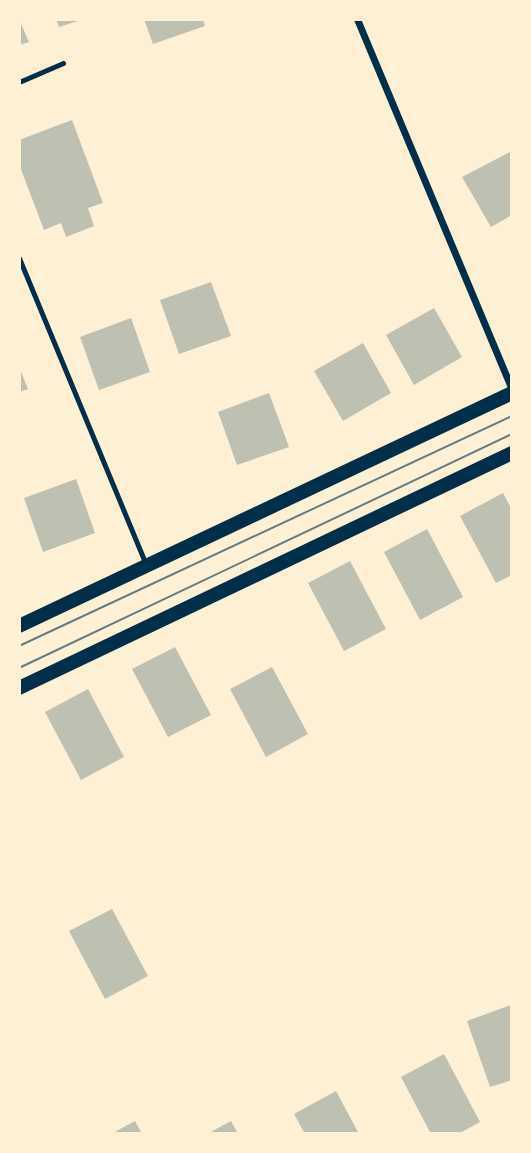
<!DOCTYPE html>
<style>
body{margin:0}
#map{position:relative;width:531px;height:1153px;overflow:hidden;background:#fdf0d5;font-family:"Open Sans",sans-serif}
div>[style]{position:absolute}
.building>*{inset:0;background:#bec0b2}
.service>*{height:5px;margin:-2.5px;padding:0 2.5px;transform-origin:2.5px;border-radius:2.5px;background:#003049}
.minor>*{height:7px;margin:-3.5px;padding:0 3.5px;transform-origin:3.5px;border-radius:3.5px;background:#003049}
.secondary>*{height:14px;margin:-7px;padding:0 7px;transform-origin:7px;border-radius:7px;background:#003049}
.tram>*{height:2px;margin:-1px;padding:0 1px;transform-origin:1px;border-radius:1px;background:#657d81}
span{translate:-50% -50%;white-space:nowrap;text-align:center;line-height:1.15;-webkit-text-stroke:5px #fdf0d5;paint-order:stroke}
.frame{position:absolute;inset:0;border:21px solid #fdf0d5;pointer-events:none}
</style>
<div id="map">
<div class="building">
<div style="clip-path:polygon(19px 19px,29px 42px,19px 45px)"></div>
<div style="clip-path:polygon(56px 19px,81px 19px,81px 20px,59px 27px)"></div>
<div style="clip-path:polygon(144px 19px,203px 19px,205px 26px,153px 44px)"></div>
<div style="clip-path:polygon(72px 120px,103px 203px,88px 208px,94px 226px,66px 237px,61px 223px,44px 230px,19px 164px,19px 140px)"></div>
<div style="clip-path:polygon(512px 151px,512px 215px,491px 227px,462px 177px)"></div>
<div style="clip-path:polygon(211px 282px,231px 336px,179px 354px,160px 300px)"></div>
<div style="clip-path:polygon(434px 308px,462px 357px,414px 385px,386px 335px)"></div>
<div style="clip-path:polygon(131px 318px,150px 372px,99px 390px,80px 337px)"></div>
<div style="clip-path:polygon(363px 343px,391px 393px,343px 421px,314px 371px)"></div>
<div style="clip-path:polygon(19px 367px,28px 389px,19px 392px)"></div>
<div style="clip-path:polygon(269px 393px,289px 447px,237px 465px,218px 412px)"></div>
<div style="clip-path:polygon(76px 479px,95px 533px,43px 552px,24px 498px)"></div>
<div style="clip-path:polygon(503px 493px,512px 510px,512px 575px,496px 583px,460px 516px)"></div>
<div style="clip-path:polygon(427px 529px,463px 597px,420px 620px,384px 552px)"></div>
<div style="clip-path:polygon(350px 561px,386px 629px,344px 651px,308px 583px)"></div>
<div style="clip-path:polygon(175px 647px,211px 715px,168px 737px,132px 669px)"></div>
<div style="clip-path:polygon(272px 667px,308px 734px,266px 757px,230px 689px)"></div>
<div style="clip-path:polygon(88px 689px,124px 757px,81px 780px,45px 712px)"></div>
<div style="clip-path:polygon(112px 909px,148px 976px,105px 999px,69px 931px)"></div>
<div style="clip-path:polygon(511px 1005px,512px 1080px,490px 1087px,467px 1021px)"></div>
<div style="clip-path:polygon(444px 1054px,480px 1122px,458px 1134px,431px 1134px,401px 1077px)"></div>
<div style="clip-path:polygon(336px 1091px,359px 1134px,305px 1134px,294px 1114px)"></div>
<div style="clip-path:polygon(135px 1121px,142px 1134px,111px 1134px)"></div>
<div style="clip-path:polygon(231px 1121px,238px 1134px,207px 1134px)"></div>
</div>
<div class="service">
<div style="left:19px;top:82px;width:48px;rotate:-23.4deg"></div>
<div style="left:19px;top:258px;width:332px;rotate:67.5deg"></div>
</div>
<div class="minor">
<div style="left:357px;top:19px;width:401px;rotate:67.3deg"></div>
</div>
<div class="secondary">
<div style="left:19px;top:626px;width:545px;rotate:-25.3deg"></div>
<div style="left:19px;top:688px;width:546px;rotate:-25.49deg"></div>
</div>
<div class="tram">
<div style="left:19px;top:646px;width:544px;rotate:-25.01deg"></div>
<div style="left:19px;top:668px;width:546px;rotate:-25.39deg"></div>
</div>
<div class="frame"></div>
</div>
